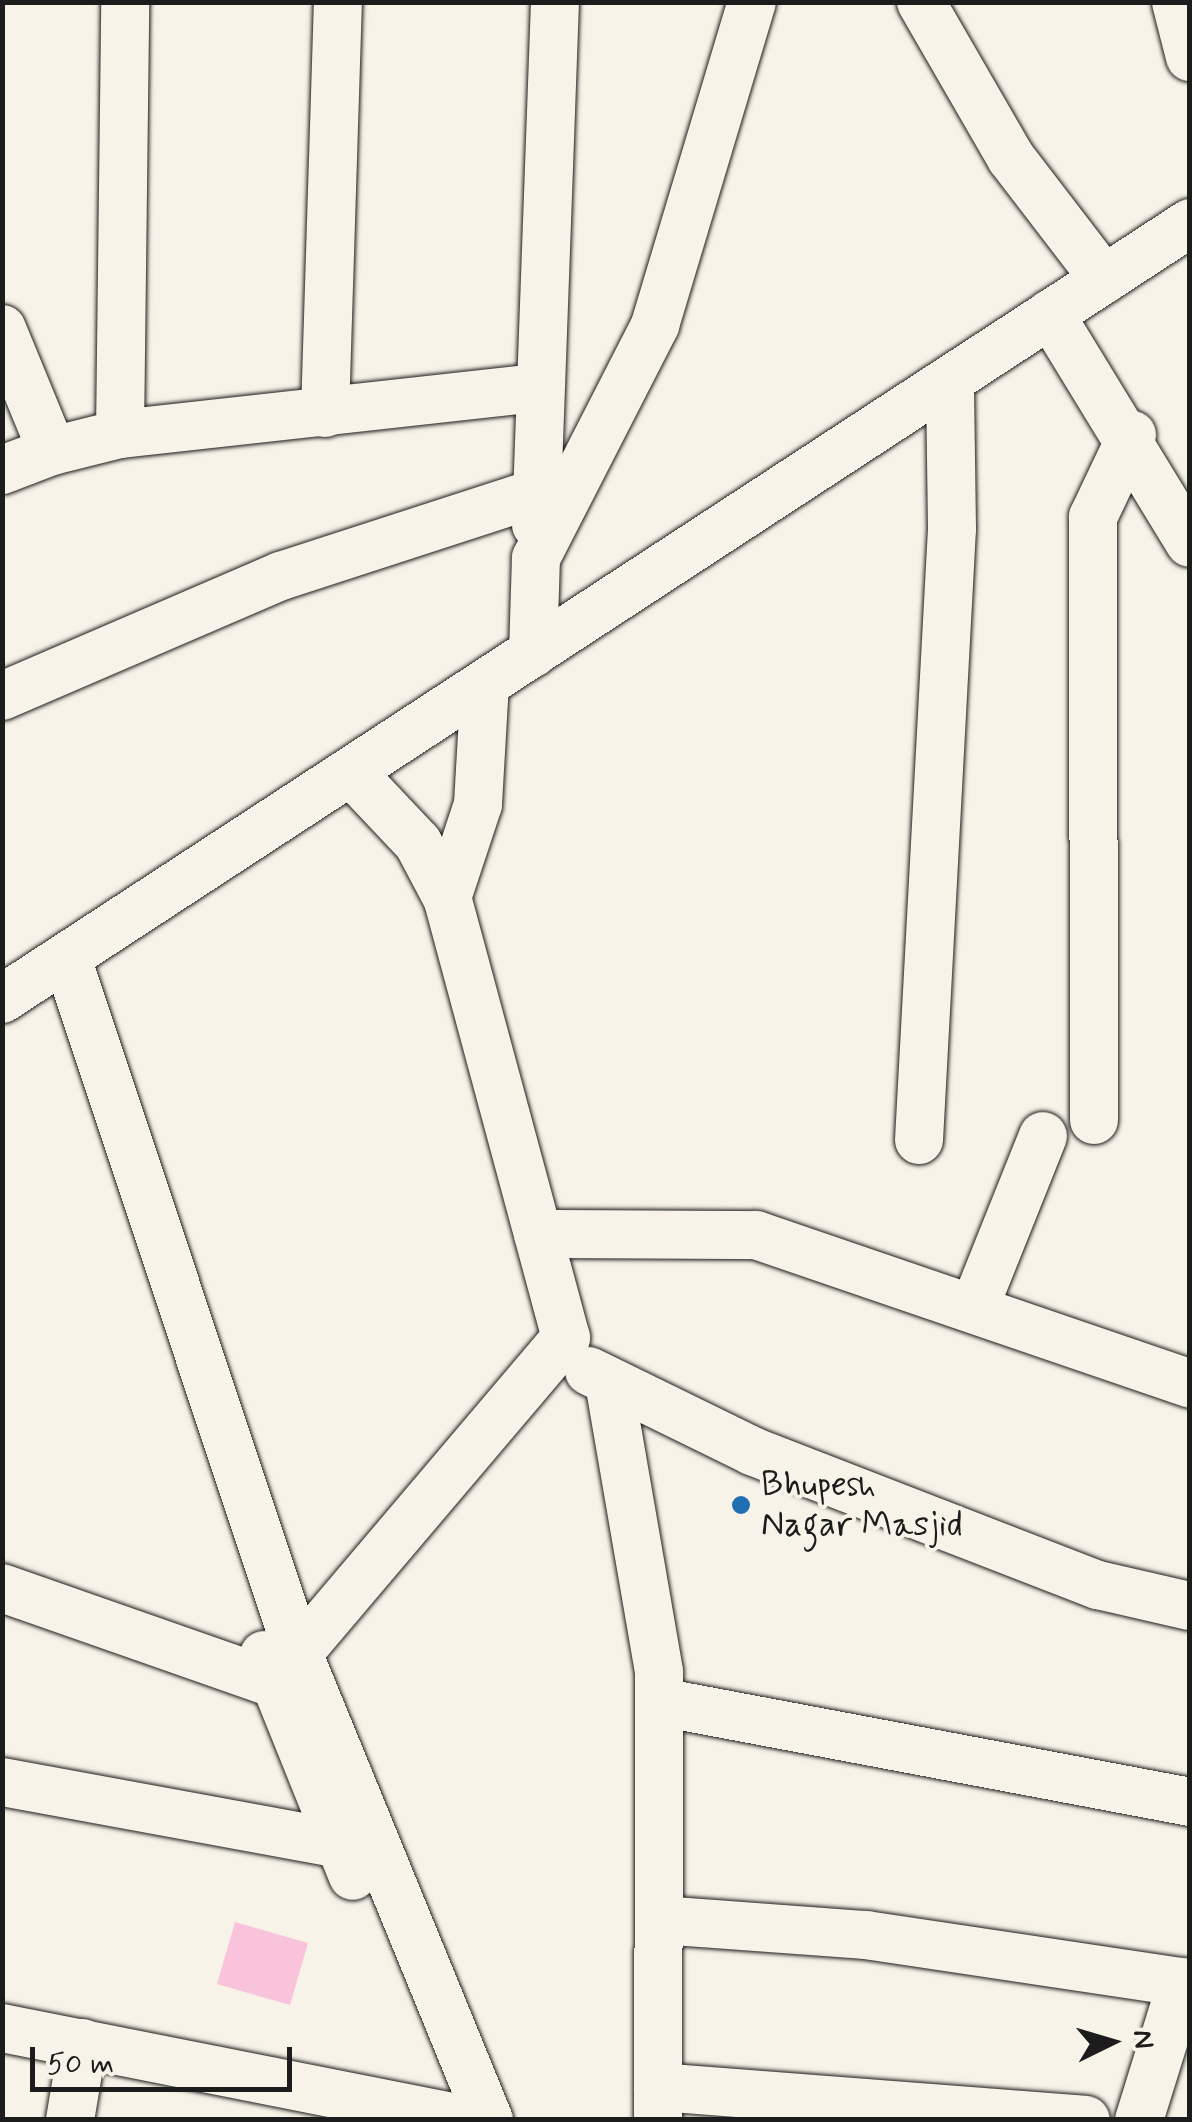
<!DOCTYPE html>
<style>
body{margin:0}
#map{position:relative;width:1192px;height:2122px;overflow:hidden;background:#f7f3e8;font-family:Mynerve,sans-serif}
div>[style]{position:absolute}
.building>*{inset:0;background:#fac3dc}
.roads{filter:drop-shadow(0 0 2px #1c1c1c) drop-shadow(0 0 2px #1c1c1c)}
.minor>*{height:48px;margin:-24px;padding:0 24px;transform-origin:24px;border-radius:24px;background:#f7f3e8}
.dots>*{width:28px;height:28px;translate:-50% -50%;box-sizing:border-box;border:5px solid #f7f3e8;border-radius:50%}
span{translate:-50% -50%;white-space:nowrap;text-align:center;line-height:1.15;-webkit-text-stroke:8px #f7f3e8;paint-order:stroke}
.poi-label{font-size:35px;color:#1c1c1c}
.left{translate:0 -50%;text-align:left}
.frame{position:absolute;inset:0;border:5px solid #1c1c1c;pointer-events:none}
.north{position:absolute;left:1062px;top:1992px;width:100px;height:100px;-webkit-text-stroke:8px #f7f3e8;paint-order:stroke;rotate:85deg;font-size:28px;font-weight:700;line-height:40px;text-align:center;color:#1c1c1c}
.north::after{content:'';display:block;margin:auto;width:35px;height:45px;background:#1c1c1c;clip-path:polygon(50% 0,100% 100%,50% 72%,0 100%)}
.scale{position:absolute;left:30px;top:2047px;width:262px;height:45px;box-sizing:border-box;border:5px solid #1c1c1c;border-top:0;padding-left:12px;font-size:30px;line-height:35px;white-space:nowrap;color:#1c1c1c;-webkit-text-stroke:8px #f7f3e8;paint-order:stroke}
</style>
<div id="map">
<div class="building">
<div style="clip-path:polygon(235px 1922px,308px 1943px,290px 2005px,217px 1984px)"></div>
</div>
<div class="roads">
<div class="minor">
<div style="left:921px;top:2px;width:180px;rotate:60deg"></div>
<div style="left:1011px;top:158px;width:153px;rotate:52.5deg"></div>
<div style="left:1176px;top:2px;width:57px;rotate:75.7deg"></div>
<div style="left:1050px;top:314px;width:268px;rotate:58.6deg"></div>
<div style="left:2px;top:329px;width:132px;rotate:67.7deg"></div>
<div style="left:52px;top:451px;width:70px;rotate:-14deg"></div>
<div style="left:120px;top:434px;width:419px;rotate:-6.3deg"></div>
<div style="left:325px;top:413px;width:411px;rotate:-88.2deg"></div>
<div style="left:120px;top:434px;width:432px;rotate:-89.3deg"></div>
<div style="left:2px;top:470px;width:53px;rotate:-20.8deg"></div>
<div style="left:536px;top:525px;width:523px;rotate:-87.92deg"></div>
<div style="left:533px;top:653px;width:95px;rotate:-88.2deg"></div>
<div style="left:536px;top:558px;width:262px;rotate:-62.9deg"></div>
<div style="left:655px;top:325px;width:337px;rotate:-73.3deg"></div>
<div style="left:2px;top:696px;width:304px;rotate:-23.3deg"></div>
<div style="left:281px;top:576px;width:268px;rotate:-18deg"></div>
<div style="left:351px;top:772px;width:98px;rotate:46.7deg"></div>
<div style="left:418px;top:843px;width:62px;rotate:62.2deg"></div>
<div style="left:67px;top:958px;width:732px;rotate:71.61deg"></div>
<div style="left:298px;top:1653px;width:505px;rotate:67.76deg"></div>
<div style="left:2px;top:999px;width:1419px;rotate:-33.15deg"></div>
<div style="left:1094px;top:1120px;width:603px;rotate:-90.1deg"></div>
<div style="left:1093px;top:517px;width:91px;rotate:-64.6deg"></div>
<div style="left:919px;top:1140px;width:612px;rotate:-86.91deg"></div>
<div style="left:952px;top:529px;width:149px;rotate:-90.8deg"></div>
<div style="left:538px;top:1234px;width:218px;rotate:0.3deg"></div>
<div style="left:756px;top:1235px;width:459px;rotate:18.9deg"></div>
<div style="left:975px;top:1306px;width:183px;rotate:-68.2deg"></div>
<div style="left:589px;top:1371px;width:182px;rotate:26.1deg"></div>
<div style="left:752px;top:1451px;width:371px;rotate:21.2deg"></div>
<div style="left:1098px;top:1585px;width:94px;rotate:12.9deg"></div>
<div style="left:609px;top:1382px;width:294px;rotate:80.2deg"></div>
<div style="left:659px;top:1672px;width:448px;rotate:90.1deg"></div>
<div style="left:2px;top:1588px;width:287px;rotate:19.3deg"></div>
<div style="left:273px;top:1683px;width:453px;rotate:-49.7deg"></div>
<div style="left:566px;top:1338px;width:456px;rotate:-105.1deg"></div>
<div style="left:447px;top:898px;width:99px;rotate:-71.7deg"></div>
<div style="left:478px;top:804px;width:120px;rotate:-86.7deg"></div>
<div style="left:264px;top:1655px;width:238px;rotate:68.1deg"></div>
<div style="left:660px;top:1702px;width:539px;rotate:10.68deg"></div>
<div style="left:2px;top:1782px;width:344px;rotate:10.4deg"></div>
<div style="left:660px;top:1920px;width:207px;rotate:4.2deg"></div>
<div style="left:866px;top:1935px;width:319px;rotate:8.5deg"></div>
<div style="left:1182px;top:1982px;width:145px;rotate:107.3deg"></div>
<div style="left:2px;top:2028px;width:459px;rotate:11.2deg"></div>
<div style="left:658px;top:2087px;width:429px;rotate:4.4deg"></div>
<div style="left:70px;top:2120px;width:78px;rotate:-80.4deg"></div>
</div>
</div>
<div class="dots">
<div style="left:741px;top:1505px;background:#1f6fb2"></div>
</div>
<div class="poi-label">
<span class="left" style="left:761px;top:1505px">Bhupesh<br>Nagar Masjid</span>
</div>
<div class="frame"></div>
<div class="north">N</div>
<div class="scale">50 m</div>
</div>
